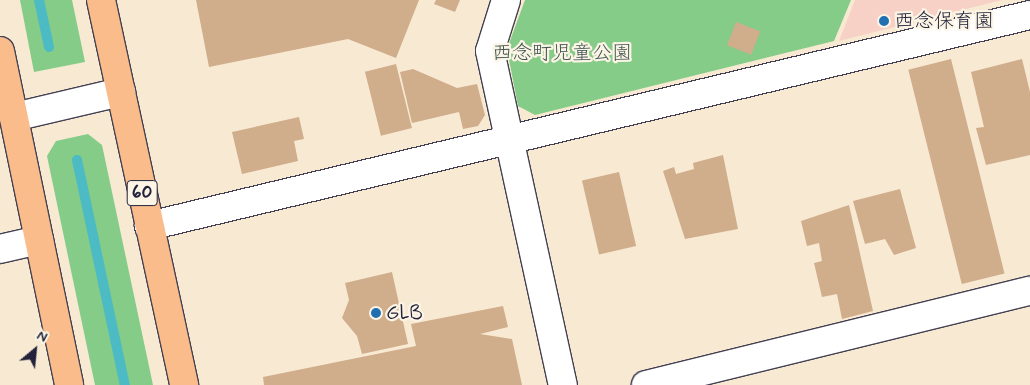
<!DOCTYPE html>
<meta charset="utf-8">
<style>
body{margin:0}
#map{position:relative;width:1030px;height:385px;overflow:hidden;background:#f8e9d2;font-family:Mynerve,"Klee One",sans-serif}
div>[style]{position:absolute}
.built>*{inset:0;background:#f7d1c6}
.green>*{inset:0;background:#84cc88}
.stream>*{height:10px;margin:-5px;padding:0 5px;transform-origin:5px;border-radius:5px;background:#4cbbc4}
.building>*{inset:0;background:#d0ad8b;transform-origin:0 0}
.roads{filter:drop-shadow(1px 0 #424052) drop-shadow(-1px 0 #424052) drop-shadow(0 1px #424052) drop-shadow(0 -1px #424052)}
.minor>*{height:28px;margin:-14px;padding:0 14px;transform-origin:14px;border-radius:14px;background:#fff}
.major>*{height:28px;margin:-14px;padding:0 14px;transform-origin:14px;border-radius:14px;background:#f9bc8a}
.dots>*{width:14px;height:14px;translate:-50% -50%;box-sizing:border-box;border:2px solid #fcf5e5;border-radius:50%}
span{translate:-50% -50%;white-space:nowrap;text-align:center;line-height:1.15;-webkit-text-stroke:4.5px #fcf5e5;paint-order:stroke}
.shield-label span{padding:1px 4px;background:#fcf5e5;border:1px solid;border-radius:4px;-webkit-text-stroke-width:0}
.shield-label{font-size:19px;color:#22223b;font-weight:700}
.poi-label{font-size:20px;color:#22223b}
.left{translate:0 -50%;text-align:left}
.park-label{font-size:20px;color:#3f5552}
.north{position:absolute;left:10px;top:325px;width:50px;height:50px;-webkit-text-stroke:4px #fcf5e5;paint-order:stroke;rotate:28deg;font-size:14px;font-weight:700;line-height:20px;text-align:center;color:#22223b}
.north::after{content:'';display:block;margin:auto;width:18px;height:22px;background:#22223b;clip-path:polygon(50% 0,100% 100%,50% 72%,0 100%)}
</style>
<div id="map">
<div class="built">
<i style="clip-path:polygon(855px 0,1002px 0,839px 41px)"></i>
</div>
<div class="green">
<i style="clip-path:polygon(20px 0,72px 0,85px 62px,34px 72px)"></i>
<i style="clip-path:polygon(525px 0,851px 0,834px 41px,535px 115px,518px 106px,507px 49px)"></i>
<i style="clip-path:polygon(88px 134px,102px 145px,153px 385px,95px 385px,47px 156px,56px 141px)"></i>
</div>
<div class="stream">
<i style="left:39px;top:0;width:48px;rotate:78deg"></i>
<i style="left:77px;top:160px;width:230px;rotate:78deg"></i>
</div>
<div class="building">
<i style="clip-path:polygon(196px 0,419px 0,396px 58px,348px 39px,209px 67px)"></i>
<i style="clip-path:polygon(436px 0,460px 0,455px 12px,434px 4px)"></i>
<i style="left:736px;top:22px;width:26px;height:25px;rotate:21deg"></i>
<i style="left:951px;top:59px;width:221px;height:44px;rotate:76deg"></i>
<i style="clip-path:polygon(1022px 59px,1030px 92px,1030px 155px,986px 165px,976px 128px,984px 127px,971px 72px)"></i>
<i style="left:396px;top:64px;width:66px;height:32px;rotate:76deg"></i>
<i style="clip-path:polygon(413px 69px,457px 88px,477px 84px,485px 115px,478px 126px,463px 129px,459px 112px,412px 123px,400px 72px)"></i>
<i style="clip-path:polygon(299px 117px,304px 139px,294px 141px,298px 161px,242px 174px,232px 132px)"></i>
<i style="clip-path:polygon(723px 155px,738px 229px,685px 239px,663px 171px,674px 167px,676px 174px,694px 169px,693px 163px)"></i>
<i style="left:619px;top:172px;width:76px;height:38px;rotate:77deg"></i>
<i style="clip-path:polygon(900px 189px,916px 248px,894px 255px,885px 239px,865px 244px,853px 201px)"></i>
<i style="clip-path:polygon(849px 205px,873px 311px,842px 319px,837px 294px,822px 297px,814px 263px,822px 261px,819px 243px,807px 246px,801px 221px)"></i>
<i style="clip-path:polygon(392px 272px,408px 344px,362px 354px,357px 336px,342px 318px,349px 300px,345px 283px)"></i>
<i style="clip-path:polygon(503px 306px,508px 327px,480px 334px,512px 339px,522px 385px,264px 385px,263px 377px,416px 346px,411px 324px)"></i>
</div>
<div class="roads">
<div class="minor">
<i style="left:506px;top:0;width:53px;rotate:107.4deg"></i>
<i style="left:490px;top:51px;width:342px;rotate:77.7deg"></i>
<i style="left:14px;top:117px;width:110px;rotate:-13.2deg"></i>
<i style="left:149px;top:226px;width:906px;rotate:-13.47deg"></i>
<i style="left:0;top:249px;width:40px;rotate:-13deg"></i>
<i style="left:646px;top:385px;width:395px;rotate:-13.8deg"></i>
</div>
<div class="major">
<i style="left:101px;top:0;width:394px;rotate:77.8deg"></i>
<i style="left:0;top:51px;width:341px;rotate:78.3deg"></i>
</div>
</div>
<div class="dots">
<i style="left:884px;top:21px;background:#1f6fb2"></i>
<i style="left:376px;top:313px;background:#1f6fb2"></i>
</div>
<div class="shield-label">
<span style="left:142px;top:193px">60</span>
</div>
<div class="poi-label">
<span class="left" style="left:894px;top:21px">西念保育園</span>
<span class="left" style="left:386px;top:313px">GLB</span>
</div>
<div class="park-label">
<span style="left:562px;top:53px">西念町児童公園</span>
</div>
<div class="north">N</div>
</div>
